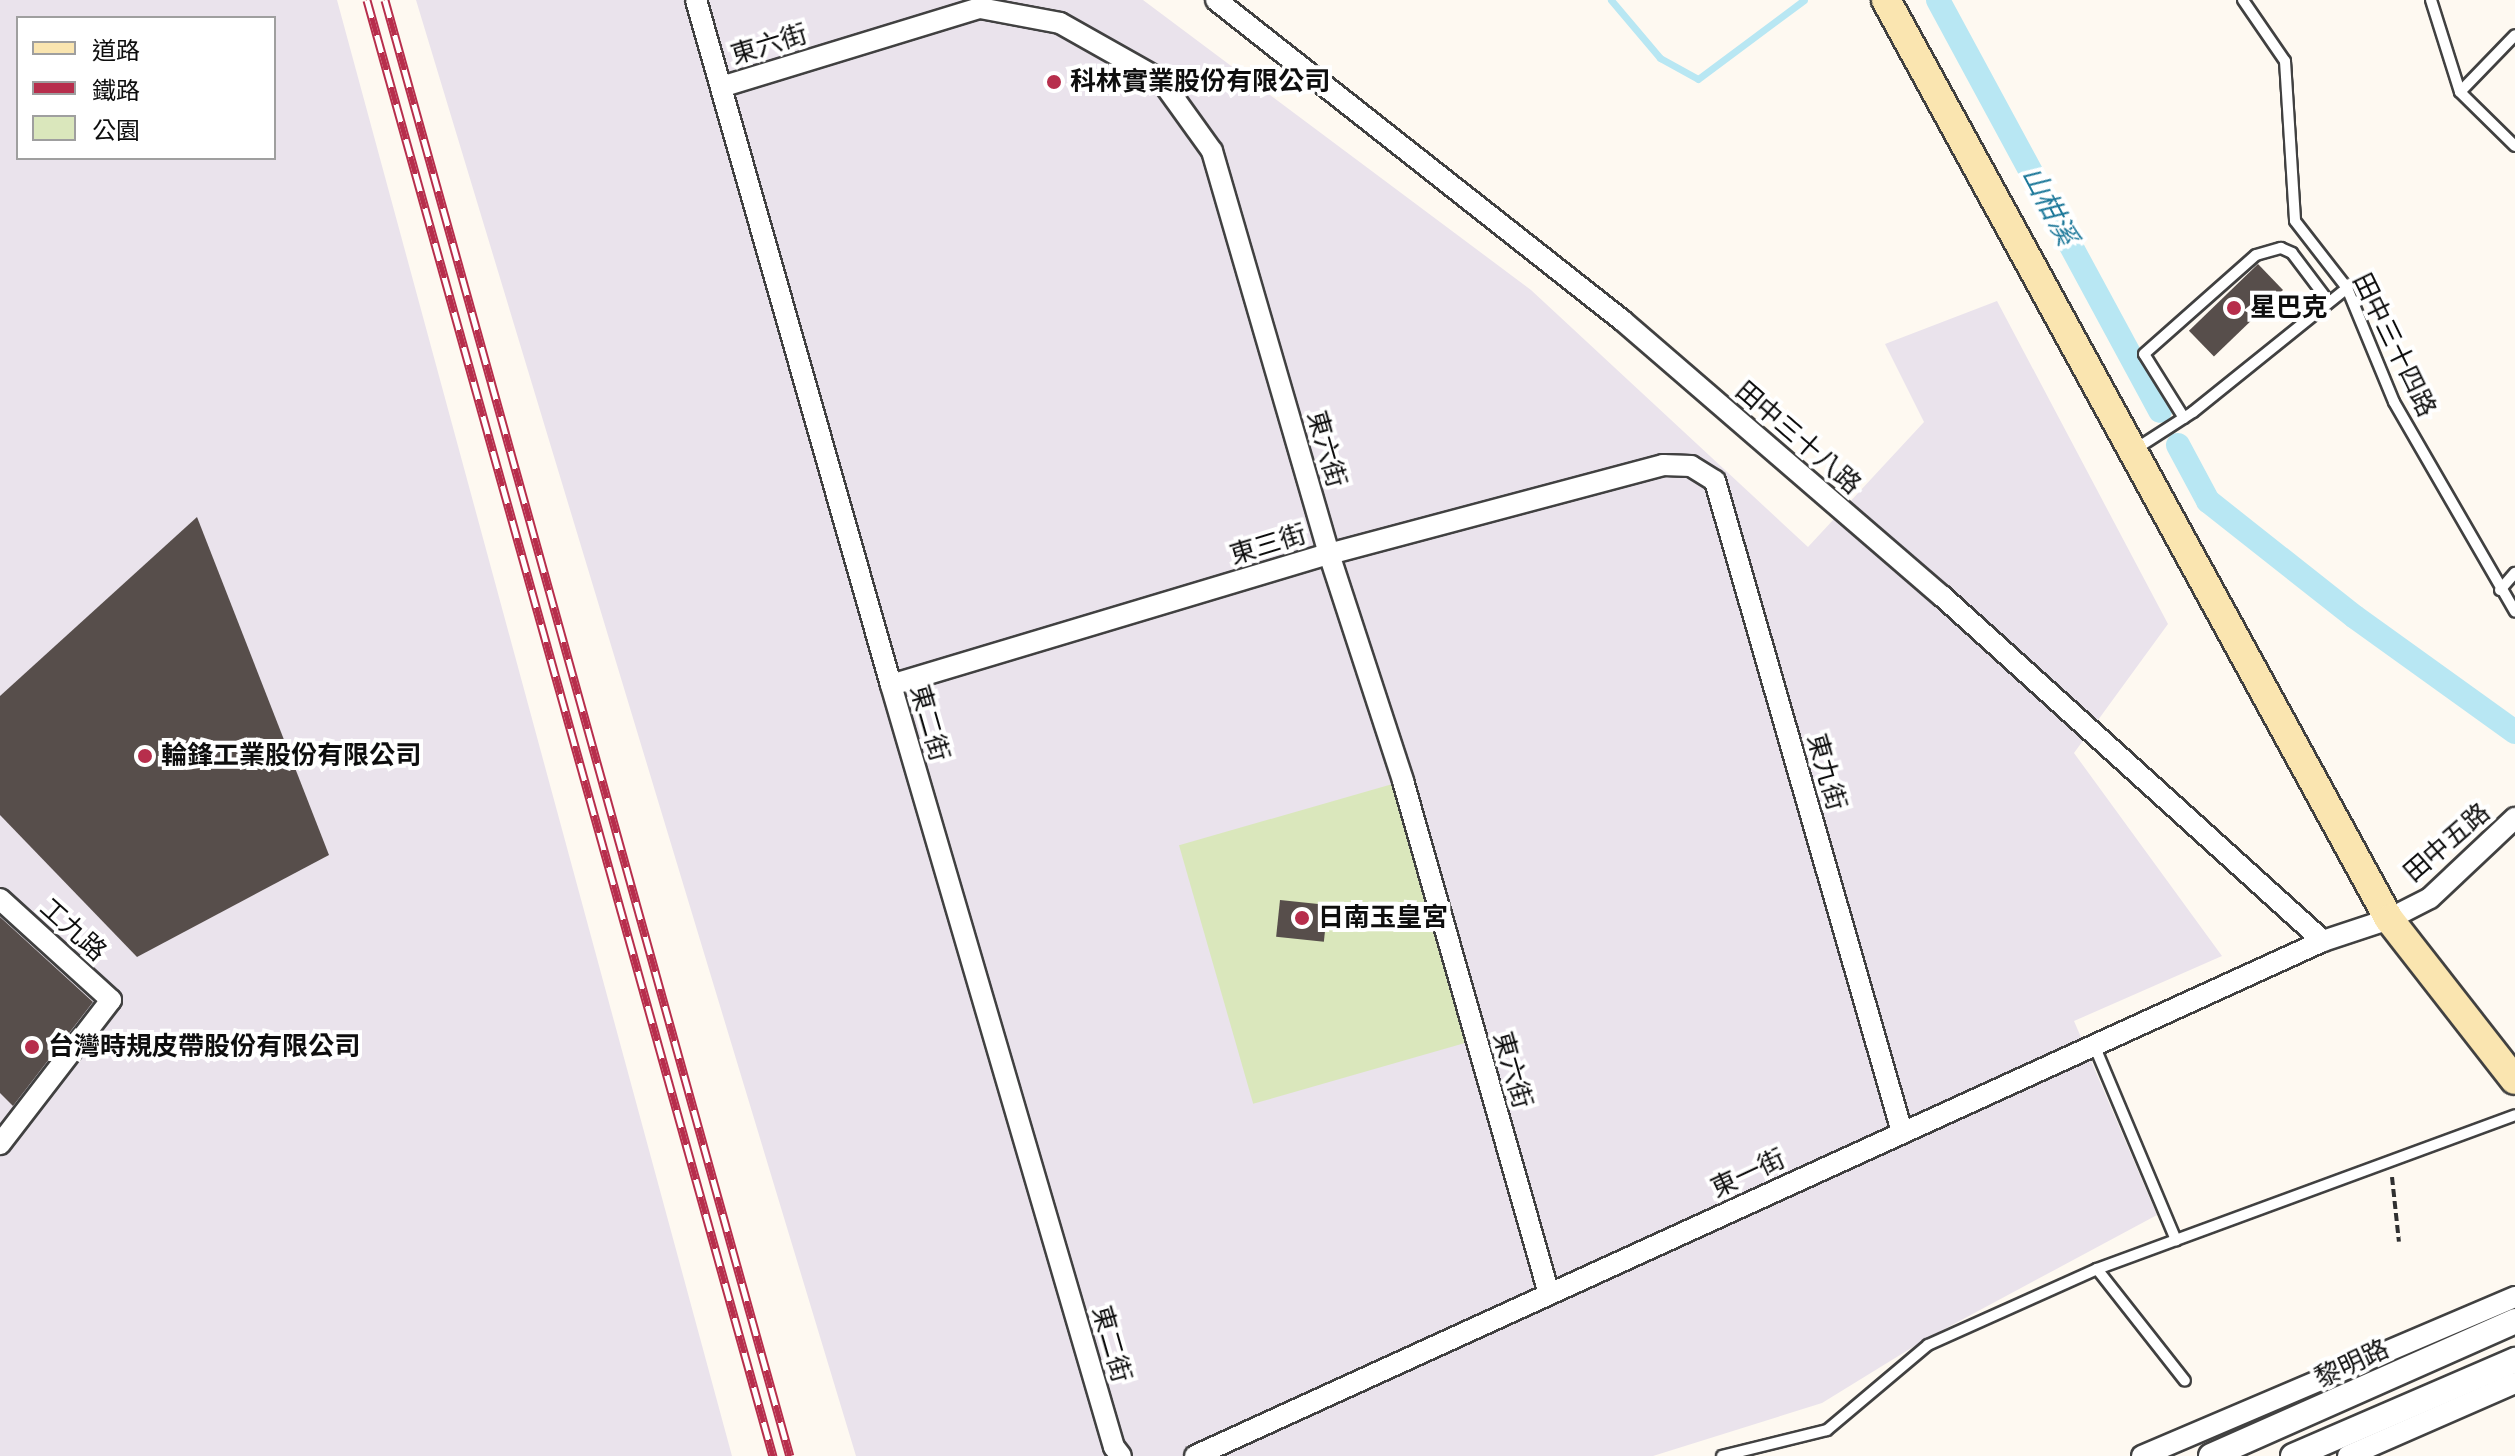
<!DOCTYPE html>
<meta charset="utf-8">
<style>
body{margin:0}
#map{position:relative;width:2515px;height:1456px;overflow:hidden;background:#fef9f1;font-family:"Roboto Serif","Noto Sans TC",serif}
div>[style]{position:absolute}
.industrial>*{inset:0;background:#eae3ec}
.green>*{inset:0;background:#dae7bc;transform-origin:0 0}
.stream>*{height:7px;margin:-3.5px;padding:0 3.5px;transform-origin:3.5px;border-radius:3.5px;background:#b8e7f3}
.canal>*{height:24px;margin:-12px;padding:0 12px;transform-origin:12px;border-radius:12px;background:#b8e7f3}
.building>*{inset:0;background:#574e4b;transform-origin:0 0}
.path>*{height:4px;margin-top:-2px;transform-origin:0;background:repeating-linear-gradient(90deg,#303030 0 8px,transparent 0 12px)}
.roads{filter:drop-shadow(2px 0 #414141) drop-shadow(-2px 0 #414141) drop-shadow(0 2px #414141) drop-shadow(0 -2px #414141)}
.service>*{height:10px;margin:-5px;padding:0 5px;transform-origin:5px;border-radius:5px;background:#fff}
.minor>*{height:20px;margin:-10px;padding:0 10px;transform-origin:10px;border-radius:10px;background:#fff}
.tertiary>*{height:24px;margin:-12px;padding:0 12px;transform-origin:12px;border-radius:12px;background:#fff}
.secondary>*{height:28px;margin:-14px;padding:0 14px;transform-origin:14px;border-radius:14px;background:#fae5b0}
.rail>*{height:9px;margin-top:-4.5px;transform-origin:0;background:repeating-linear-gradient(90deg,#fff 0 18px,#b72e4c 0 36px);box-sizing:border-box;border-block:2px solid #b72e4c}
.dots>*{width:22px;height:22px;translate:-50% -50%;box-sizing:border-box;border:4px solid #fff;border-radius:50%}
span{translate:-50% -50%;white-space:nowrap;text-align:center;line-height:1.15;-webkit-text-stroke:8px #fff;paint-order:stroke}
.street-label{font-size:26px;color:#0e0e0e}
.poi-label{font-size:26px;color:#0e0e0e;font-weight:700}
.left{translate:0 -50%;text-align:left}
.water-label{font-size:28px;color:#1e799a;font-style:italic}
.legend{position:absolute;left:16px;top:16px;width:260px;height:144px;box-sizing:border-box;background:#fff;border:2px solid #9f9f9f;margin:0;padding:10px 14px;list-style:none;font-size:24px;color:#0e0e0e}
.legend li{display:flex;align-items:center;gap:16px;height:40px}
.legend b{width:40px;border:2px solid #9f9f9f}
</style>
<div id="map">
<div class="industrial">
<i style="clip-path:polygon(evenodd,0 0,337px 0,732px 1456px,0 1456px,0 0,18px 18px,274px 18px,274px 158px,18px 158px,18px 18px)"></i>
<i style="clip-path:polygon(416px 0,1143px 0,1531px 290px,1808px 547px,1924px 422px,1885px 344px,1997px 301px,2168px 624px,2074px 753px,2222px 956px,2074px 1021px,2157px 1215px,1926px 1339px,1822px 1403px,1653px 1456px,856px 1456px)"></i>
</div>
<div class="green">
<i style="left:1403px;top:781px;width:269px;height:233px;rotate:74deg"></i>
</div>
<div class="stream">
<i style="left:1611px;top:0;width:76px;rotate:49.8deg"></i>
<i style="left:1660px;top:58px;width:43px;rotate:28.9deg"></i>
<i style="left:1698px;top:79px;width:132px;rotate:-36.7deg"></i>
</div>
<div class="canal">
<i style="left:1938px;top:0;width:467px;rotate:61.6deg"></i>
<i style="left:2178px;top:445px;width:64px;rotate:61.8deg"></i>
<i style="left:2208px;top:501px;width:187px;rotate:38.3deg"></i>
<i style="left:2355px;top:617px;width:197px;rotate:35.7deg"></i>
</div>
<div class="building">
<i style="left:2258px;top:264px;width:36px;height:96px;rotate:46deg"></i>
<i style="clip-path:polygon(197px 517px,329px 855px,137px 957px,0 815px,0 696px)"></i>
<i style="left:1280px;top:900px;width:48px;height:37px;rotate:6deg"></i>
<i style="clip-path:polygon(0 917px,93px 1002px,13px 1106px,0 1093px)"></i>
</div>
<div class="path">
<i style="left:2392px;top:1177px;width:65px;rotate:83.9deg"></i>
</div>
<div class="roads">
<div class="service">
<i style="left:2243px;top:0;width:74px;rotate:55.5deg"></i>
<i style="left:2285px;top:61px;width:160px;rotate:86.4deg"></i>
<i style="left:2295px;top:221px;width:85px;rotate:52.2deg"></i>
<i style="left:2347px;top:288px;width:123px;rotate:67.6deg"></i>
<i style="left:2394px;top:402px;width:242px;rotate:60deg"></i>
<i style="left:2431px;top:0;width:96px;rotate:72.5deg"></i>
<i style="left:2460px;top:92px;width:77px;rotate:44.5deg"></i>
<i style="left:2460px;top:92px;width:79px;rotate:-46deg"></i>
<i style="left:2184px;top:418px;width:75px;rotate:-122deg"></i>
<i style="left:2144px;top:354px;width:149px;rotate:-41.5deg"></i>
<i style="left:2256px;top:255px;width:26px;rotate:-16deg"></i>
<i style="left:2281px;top:248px;width:12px;rotate:24deg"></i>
<i style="left:2292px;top:253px;width:61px;rotate:52.9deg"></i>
<i style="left:2134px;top:450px;width:70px;rotate:-32.8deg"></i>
<i style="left:2193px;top:412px;width:198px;rotate:-38.8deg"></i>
<i style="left:2500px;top:590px;width:23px;rotate:-49deg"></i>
<i style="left:2094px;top:1045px;width:212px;rotate:67.2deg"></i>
<i style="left:2097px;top:1269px;width:142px;rotate:51.8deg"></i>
<i style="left:1722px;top:1456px;width:108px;rotate:-13.9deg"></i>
<i style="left:1827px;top:1430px;width:132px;rotate:-40.1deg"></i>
<i style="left:1928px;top:1345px;width:185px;rotate:-24.2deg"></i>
<i style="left:2097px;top:1269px;width:445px;rotate:-20.2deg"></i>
</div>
<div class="minor">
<i style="left:696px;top:0;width:712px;rotate:74.11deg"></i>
<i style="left:891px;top:685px;width:794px;rotate:73.69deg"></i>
<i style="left:1114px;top:1447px;width:11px;rotate:52deg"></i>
<i style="left:1216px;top:0;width:518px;rotate:38.26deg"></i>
<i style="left:1623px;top:321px;width:421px;rotate:40.8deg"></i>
<i style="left:1942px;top:596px;width:514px;rotate:42.16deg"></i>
<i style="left:721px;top:87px;width:271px;rotate:-17deg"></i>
<i style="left:980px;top:8px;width:81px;rotate:10.6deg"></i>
<i style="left:1060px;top:23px;width:116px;rotate:29.4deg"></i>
<i style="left:1161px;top:80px;width:87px;rotate:54.3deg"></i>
<i style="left:1212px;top:151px;width:420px;rotate:73.8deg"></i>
<i style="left:1329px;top:554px;width:239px;rotate:71.9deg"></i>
<i style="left:1403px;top:781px;width:533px;rotate:74.11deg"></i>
<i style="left:891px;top:685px;width:457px;rotate:-16.7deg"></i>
<i style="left:1329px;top:554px;width:346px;rotate:-14.9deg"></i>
<i style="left:1663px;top:465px;width:28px;rotate:2deg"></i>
<i style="left:1691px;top:466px;width:28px;rotate:32deg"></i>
<i style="left:1715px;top:481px;width:677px;rotate:73.97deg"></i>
<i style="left:0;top:899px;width:150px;rotate:42.3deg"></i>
<i style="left:111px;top:1000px;width:182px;rotate:127.6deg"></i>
<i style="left:1195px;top:1456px;width:1240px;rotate:-24.54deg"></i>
<i style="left:2323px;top:941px;width:70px;rotate:-18.4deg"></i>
<i style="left:2389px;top:919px;width:46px;rotate:-27.1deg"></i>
<i style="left:2430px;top:898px;width:117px;rotate:-43.3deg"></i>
<i style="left:2142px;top:1456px;width:405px;rotate:-23.1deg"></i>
<i style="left:2348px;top:1456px;width:182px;rotate:-23.6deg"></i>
</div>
<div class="tertiary">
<i style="left:2211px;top:1456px;width:333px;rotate:-23.9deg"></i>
<i style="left:2293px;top:1456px;width:242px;rotate:-23.4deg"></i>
</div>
<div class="secondary">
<i style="left:1886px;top:0;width:1048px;rotate:61.31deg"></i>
<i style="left:2389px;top:919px;width:204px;rotate:52deg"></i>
</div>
</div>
<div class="rail">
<i style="left:367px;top:0;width:1512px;rotate:74.42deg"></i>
<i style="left:385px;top:0;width:1511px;rotate:74.46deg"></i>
</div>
<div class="dots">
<i style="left:1054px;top:82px;background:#b72e4c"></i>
<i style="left:2234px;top:308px;background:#b72e4c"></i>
<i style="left:145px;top:756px;background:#b72e4c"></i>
<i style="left:1302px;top:918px;background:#b72e4c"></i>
<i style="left:32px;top:1047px;background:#b72e4c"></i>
</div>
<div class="street-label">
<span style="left:769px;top:45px;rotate:-17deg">東六街</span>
<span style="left:2394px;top:345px;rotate:64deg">田中三十四路</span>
<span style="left:1798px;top:438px;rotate:41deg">田中三十八路</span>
<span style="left:1326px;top:449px;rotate:74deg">東六街</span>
<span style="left:1268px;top:545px;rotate:-17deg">東三街</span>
<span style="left:929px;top:723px;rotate:74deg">東二街</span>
<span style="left:1826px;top:772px;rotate:74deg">東九街</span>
<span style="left:2447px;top:843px;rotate:-41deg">田中五路</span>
<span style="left:73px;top:930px;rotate:42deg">工九路</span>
<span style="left:1512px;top:1070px;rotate:74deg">東六街</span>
<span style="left:1748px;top:1174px;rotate:-25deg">東一街</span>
<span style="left:1111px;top:1344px;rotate:74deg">東二街</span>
<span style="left:2352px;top:1364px;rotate:-25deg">黎明路</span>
</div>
<div class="poi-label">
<span class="left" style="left:1070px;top:82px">科林實業股份有限公司</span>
<span class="left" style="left:2250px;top:308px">星巴克</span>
<span class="left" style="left:161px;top:756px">輪鋒工業股份有限公司</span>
<span class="left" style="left:1318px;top:918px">日南玉皇宮</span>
<span class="left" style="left:48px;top:1047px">台灣時規皮帶股份有限公司</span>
</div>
<div class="water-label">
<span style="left:2049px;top:206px;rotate:62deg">山柑溪</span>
</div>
<ul class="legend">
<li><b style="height:10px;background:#fae5b0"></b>道路</li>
<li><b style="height:10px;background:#b72e4c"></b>鐵路</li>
<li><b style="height:22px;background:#dae7bc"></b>公園</li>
</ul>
</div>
